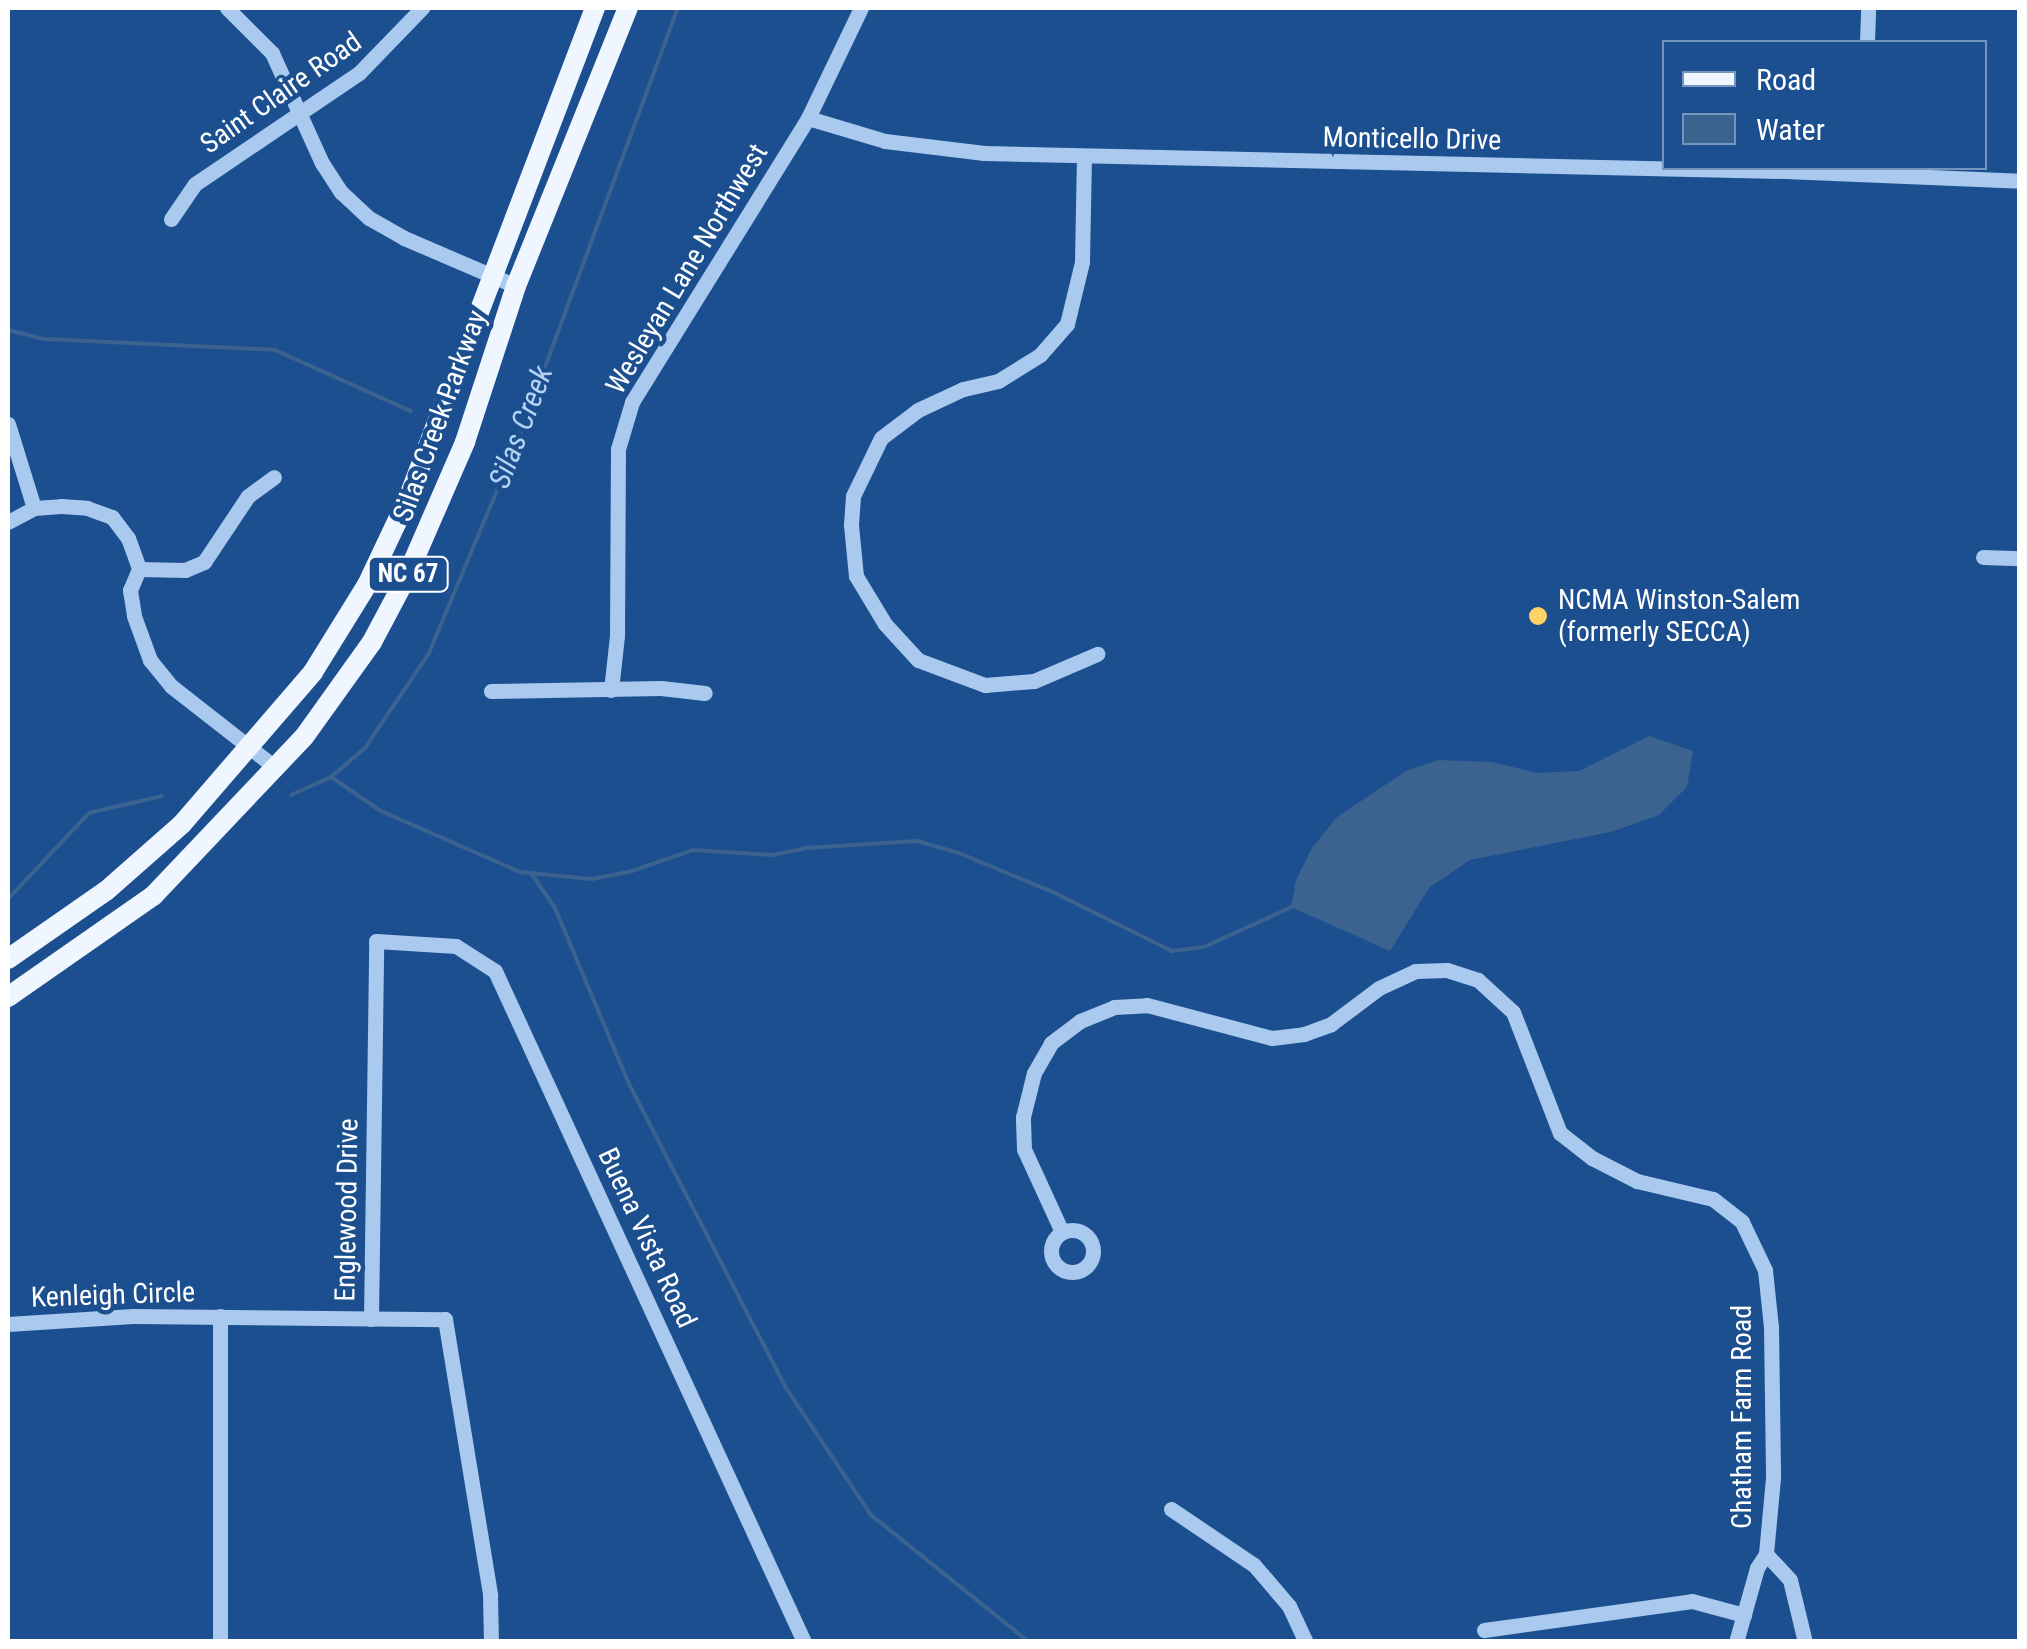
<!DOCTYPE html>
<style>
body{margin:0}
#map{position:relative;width:2027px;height:1649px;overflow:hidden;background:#1b4f8f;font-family:"Roboto Condensed",sans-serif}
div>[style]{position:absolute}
.water>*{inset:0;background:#3c6290}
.stream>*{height:4px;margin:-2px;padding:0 2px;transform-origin:2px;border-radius:2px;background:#3c6290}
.minor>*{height:15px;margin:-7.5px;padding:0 7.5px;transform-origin:7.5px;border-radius:7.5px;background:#a9c9ee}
.minor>.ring{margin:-7.5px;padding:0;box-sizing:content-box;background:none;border:15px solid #a9c9ee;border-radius:50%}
.major>*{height:20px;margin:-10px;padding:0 10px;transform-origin:10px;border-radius:10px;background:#f0f6ff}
.dots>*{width:28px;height:28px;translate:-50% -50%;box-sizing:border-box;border:5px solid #1b4f8f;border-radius:50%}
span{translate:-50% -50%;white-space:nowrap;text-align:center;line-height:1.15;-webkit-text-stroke:9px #1b4f8f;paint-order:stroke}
.shield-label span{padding:2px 8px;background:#1b4f8f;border:2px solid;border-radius:8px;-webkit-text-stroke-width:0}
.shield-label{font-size:25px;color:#fff;font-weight:700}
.street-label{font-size:28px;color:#fff}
.poi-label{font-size:28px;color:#fff}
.left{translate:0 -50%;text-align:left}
.water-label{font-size:30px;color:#b5d3f5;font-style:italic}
.frame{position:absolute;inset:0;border:10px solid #fff;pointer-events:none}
.legend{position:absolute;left:1662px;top:40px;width:325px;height:130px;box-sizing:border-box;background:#1b4f8f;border:2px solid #7695bc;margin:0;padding:12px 18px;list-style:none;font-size:30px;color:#fff}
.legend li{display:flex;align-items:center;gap:20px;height:50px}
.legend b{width:50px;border:2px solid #7695bc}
</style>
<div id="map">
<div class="water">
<i style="clip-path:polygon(1649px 736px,1693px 751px,1687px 787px,1659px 815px,1611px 832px,1470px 860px,1429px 888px,1390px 951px,1291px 907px,1296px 880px,1312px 848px,1337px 817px,1406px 771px,1438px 760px,1492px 762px,1537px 773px,1579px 771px)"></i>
</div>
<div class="stream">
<i style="left:8px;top:330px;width:38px;rotate:14deg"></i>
<i style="left:45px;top:339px;width:230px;rotate:2.7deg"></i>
<i style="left:275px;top:350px;width:149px;rotate:24.2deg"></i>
<i style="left:331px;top:777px;width:60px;rotate:34.2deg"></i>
<i style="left:381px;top:811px;width:152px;rotate:23.7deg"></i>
<i style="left:520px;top:872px;width:72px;rotate:5.6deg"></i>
<i style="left:592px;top:879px;width:38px;rotate:-11deg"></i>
<i style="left:629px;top:872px;width:68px;rotate:-19deg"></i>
<i style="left:693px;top:850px;width:80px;rotate:3.6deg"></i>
<i style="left:773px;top:855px;width:33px;rotate:-12deg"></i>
<i style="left:805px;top:848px;width:112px;rotate:-3.6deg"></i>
<i style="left:917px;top:841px;width:44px;rotate:15.9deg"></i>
<i style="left:959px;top:853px;width:104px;rotate:22.6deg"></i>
<i style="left:1055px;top:893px;width:131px;rotate:26.4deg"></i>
<i style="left:1172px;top:951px;width:32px;rotate:-7deg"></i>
<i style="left:1204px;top:947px;width:99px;rotate:-24.5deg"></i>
<i style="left:291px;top:795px;width:44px;rotate:-24.2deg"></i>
<i style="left:331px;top:777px;width:45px;rotate:-40.5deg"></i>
<i style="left:365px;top:748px;width:115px;rotate:-56deg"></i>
<i style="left:429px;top:653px;width:231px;rotate:-67.3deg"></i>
<i style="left:518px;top:440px;width:461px;rotate:-69.7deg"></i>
<i style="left:531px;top:873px;width:42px;rotate:55.6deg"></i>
<i style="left:555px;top:908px;width:191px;rotate:67.2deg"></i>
<i style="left:629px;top:1084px;width:342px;rotate:62.7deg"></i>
<i style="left:786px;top:1388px;width:153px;rotate:56.2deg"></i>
<i style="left:871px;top:1515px;width:203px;rotate:38.8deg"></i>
<i style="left:8px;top:899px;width:118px;rotate:-46.7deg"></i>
<i style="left:89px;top:813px;width:75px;rotate:-13.1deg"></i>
</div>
<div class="minor">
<i style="left:227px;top:8px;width:64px;rotate:45deg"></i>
<i style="left:272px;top:53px;width:121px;rotate:65.6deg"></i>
<i style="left:322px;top:163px;width:35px;rotate:57deg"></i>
<i style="left:341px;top:192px;width:38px;rotate:43deg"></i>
<i style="left:369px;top:218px;width:40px;rotate:29.7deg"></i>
<i style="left:404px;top:238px;width:122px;rotate:23.2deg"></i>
<i style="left:1867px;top:42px;width:34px;rotate:-88deg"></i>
<i style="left:808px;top:118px;width:80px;rotate:16.6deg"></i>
<i style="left:885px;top:141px;width:100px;rotate:6.9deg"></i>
<i style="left:984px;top:153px;width:801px;rotate:1.29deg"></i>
<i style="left:1785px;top:171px;width:235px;rotate:2.4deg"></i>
<i style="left:1084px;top:156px;width:106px;rotate:91.1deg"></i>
<i style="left:1082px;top:262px;width:64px;rotate:103.6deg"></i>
<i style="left:1067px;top:324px;width:41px;rotate:131.1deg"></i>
<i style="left:1040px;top:355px;width:49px;rotate:148.2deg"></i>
<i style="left:998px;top:381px;width:36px;rotate:167deg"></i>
<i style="left:963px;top:389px;width:50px;rotate:155deg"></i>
<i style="left:918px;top:410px;width:46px;rotate:142.9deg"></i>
<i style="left:881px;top:438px;width:64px;rotate:115.8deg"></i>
<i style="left:853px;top:496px;width:29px;rotate:94deg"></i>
<i style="left:851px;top:525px;width:51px;rotate:84.4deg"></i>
<i style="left:856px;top:576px;width:56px;rotate:58.9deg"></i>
<i style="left:885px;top:624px;width:49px;rotate:47.5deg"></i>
<i style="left:918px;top:660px;width:72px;rotate:20.5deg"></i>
<i style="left:985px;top:685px;width:49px;rotate:-4.7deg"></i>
<i style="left:1034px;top:681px;width:69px;rotate:-23.2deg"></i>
<i style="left:171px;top:219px;width:42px;rotate:-55.6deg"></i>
<i style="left:195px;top:184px;width:198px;rotate:-34.1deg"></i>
<i style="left:359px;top:73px;width:91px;rotate:-45.9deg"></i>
<i style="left:8px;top:424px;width:88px;rotate:72.8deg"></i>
<i style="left:8px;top:522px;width:30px;rotate:-28deg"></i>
<i style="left:34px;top:508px;width:27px;rotate:-4deg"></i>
<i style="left:61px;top:506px;width:26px;rotate:4deg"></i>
<i style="left:87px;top:508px;width:27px;rotate:20deg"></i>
<i style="left:112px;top:517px;width:26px;rotate:53deg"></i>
<i style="left:128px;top:538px;width:33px;rotate:70deg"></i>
<i style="left:139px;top:569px;width:23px;rotate:113deg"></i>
<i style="left:130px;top:590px;width:26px;rotate:81deg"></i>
<i style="left:134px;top:616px;width:47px;rotate:70deg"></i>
<i style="left:150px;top:660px;width:33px;rotate:51deg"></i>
<i style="left:171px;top:686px;width:133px;rotate:38deg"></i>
<i style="left:1983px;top:557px;width:37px;rotate:2deg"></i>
<i style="left:139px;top:569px;width:46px;rotate:1.2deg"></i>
<i style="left:185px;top:570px;width:21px;rotate:-23deg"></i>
<i style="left:204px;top:562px;width:79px;rotate:-56.3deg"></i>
<i style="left:248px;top:496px;width:32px;rotate:-36deg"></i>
<i style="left:611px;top:690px;width:54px;rotate:-83.7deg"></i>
<i style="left:617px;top:636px;width:187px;rotate:-89.7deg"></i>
<i style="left:618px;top:449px;width:49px;rotate:-73.4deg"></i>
<i style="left:632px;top:402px;width:334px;rotate:-58.2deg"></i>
<i style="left:808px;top:118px;width:122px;rotate:-64.3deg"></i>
<i style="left:491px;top:691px;width:170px;rotate:-1deg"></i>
<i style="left:661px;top:688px;width:44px;rotate:6.5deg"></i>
<i class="ring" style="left:1051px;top:1230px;width:27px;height:27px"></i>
<i style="left:1062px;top:1232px;width:91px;rotate:-114.6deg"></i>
<i style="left:1024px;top:1149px;width:32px;rotate:-92deg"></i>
<i style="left:1023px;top:1117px;width:45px;rotate:-76deg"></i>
<i style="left:1034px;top:1073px;width:34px;rotate:-60deg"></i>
<i style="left:1051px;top:1043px;width:36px;rotate:-37deg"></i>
<i style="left:1080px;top:1021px;width:37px;rotate:-22deg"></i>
<i style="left:1114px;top:1007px;width:33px;rotate:-3deg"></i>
<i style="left:1147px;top:1005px;width:129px;rotate:14.8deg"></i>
<i style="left:1272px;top:1038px;width:32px;rotate:-7deg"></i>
<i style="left:1304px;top:1034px;width:29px;rotate:-20deg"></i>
<i style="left:1331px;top:1024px;width:60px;rotate:-36.9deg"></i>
<i style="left:1379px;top:988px;width:40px;rotate:-25deg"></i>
<i style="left:1415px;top:971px;width:32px;rotate:-2deg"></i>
<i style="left:1447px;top:970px;width:33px;rotate:18deg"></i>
<i style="left:1478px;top:980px;width:47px;rotate:42.4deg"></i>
<i style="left:1513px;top:1012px;width:130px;rotate:68.8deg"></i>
<i style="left:1560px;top:1133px;width:41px;rotate:38deg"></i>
<i style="left:1592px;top:1158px;width:51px;rotate:27.1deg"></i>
<i style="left:1637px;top:1181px;width:78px;rotate:13.3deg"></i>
<i style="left:1713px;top:1199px;width:37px;rotate:38deg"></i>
<i style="left:1742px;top:1222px;width:53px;rotate:64.4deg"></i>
<i style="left:1765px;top:1270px;width:57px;rotate:84deg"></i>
<i style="left:1771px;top:1327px;width:151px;rotate:89.2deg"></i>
<i style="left:1773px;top:1478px;width:76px;rotate:95.3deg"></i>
<i style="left:1766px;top:1554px;width:17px;rotate:123deg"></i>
<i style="left:1757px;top:1568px;width:77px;rotate:105.8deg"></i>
<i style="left:220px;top:1316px;width:326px;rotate:90deg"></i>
<i style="left:371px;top:1319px;width:378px;rotate:-89.2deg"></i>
<i style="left:376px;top:941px;width:80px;rotate:3.6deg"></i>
<i style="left:456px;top:946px;width:46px;rotate:32.7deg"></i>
<i style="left:495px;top:971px;width:739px;rotate:65.27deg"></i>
<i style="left:8px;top:1324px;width:125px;rotate:-3.7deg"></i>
<i style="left:133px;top:1316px;width:312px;rotate:0.6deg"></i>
<i style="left:445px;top:1319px;width:280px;rotate:80.7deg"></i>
<i style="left:490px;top:1595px;width:47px;rotate:88.8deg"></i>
<i style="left:1171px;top:1509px;width:100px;rotate:34deg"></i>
<i style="left:1254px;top:1565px;width:54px;rotate:49.5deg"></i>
<i style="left:1289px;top:1606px;width:40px;rotate:65deg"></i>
<i style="left:1766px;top:1554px;width:35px;rotate:47deg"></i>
<i style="left:1790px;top:1580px;width:64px;rotate:76.4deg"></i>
<i style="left:1484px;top:1630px;width:210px;rotate:-7.9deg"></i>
<i style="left:1692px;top:1601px;width:54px;rotate:15.1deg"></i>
</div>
<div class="major">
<i style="left:8px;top:959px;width:119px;rotate:-34.8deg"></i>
<i style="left:106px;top:891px;width:101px;rotate:-41.4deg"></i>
<i style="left:182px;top:824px;width:201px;rotate:-49.2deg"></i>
<i style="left:313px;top:672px;width:102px;rotate:-58.2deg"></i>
<i style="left:367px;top:585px;width:98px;rotate:-64.7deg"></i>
<i style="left:409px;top:496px;width:522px;rotate:-69.14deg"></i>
<i style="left:8px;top:997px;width:177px;rotate:-34.9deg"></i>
<i style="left:153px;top:896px;width:219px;rotate:-46.5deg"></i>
<i style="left:304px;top:737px;width:117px;rotate:-54.4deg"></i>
<i style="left:372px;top:642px;width:72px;rotate:-62deg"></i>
<i style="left:406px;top:578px;width:148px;rotate:-66.5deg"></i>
<i style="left:465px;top:442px;width:164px;rotate:-71.9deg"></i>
<i style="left:516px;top:286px;width:300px;rotate:-68.1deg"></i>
</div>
<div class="dots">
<i style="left:1538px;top:616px;background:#ffd166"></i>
</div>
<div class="shield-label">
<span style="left:408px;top:574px">NC 67</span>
</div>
<div class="street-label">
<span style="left:281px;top:93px;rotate:-35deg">Saint Claire Road</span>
<span style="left:1412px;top:139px;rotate:1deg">Monticello Drive</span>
<span style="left:687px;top:269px;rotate:-59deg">Wesleyan Lane Northwest</span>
<span style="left:440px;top:416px;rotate:-70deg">Silas Creek Parkway</span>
<span style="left:347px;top:1210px;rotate:-89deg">Englewood Drive</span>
<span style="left:647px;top:1238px;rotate:65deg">Buena Vista Road</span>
<span style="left:113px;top:1295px;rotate:-2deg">Kenleigh Circle</span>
<span style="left:1742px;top:1417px;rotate:-90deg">Chatham Farm Road</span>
</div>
<div class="poi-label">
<span class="left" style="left:1558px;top:616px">NCMA Winston-Salem<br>(formerly SECCA)</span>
</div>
<div class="water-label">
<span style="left:521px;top:427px;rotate:-69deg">Silas Creek</span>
</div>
<div class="frame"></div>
<ul class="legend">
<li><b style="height:12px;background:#f0f6ff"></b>Road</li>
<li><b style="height:28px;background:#3c6290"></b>Water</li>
</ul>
</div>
